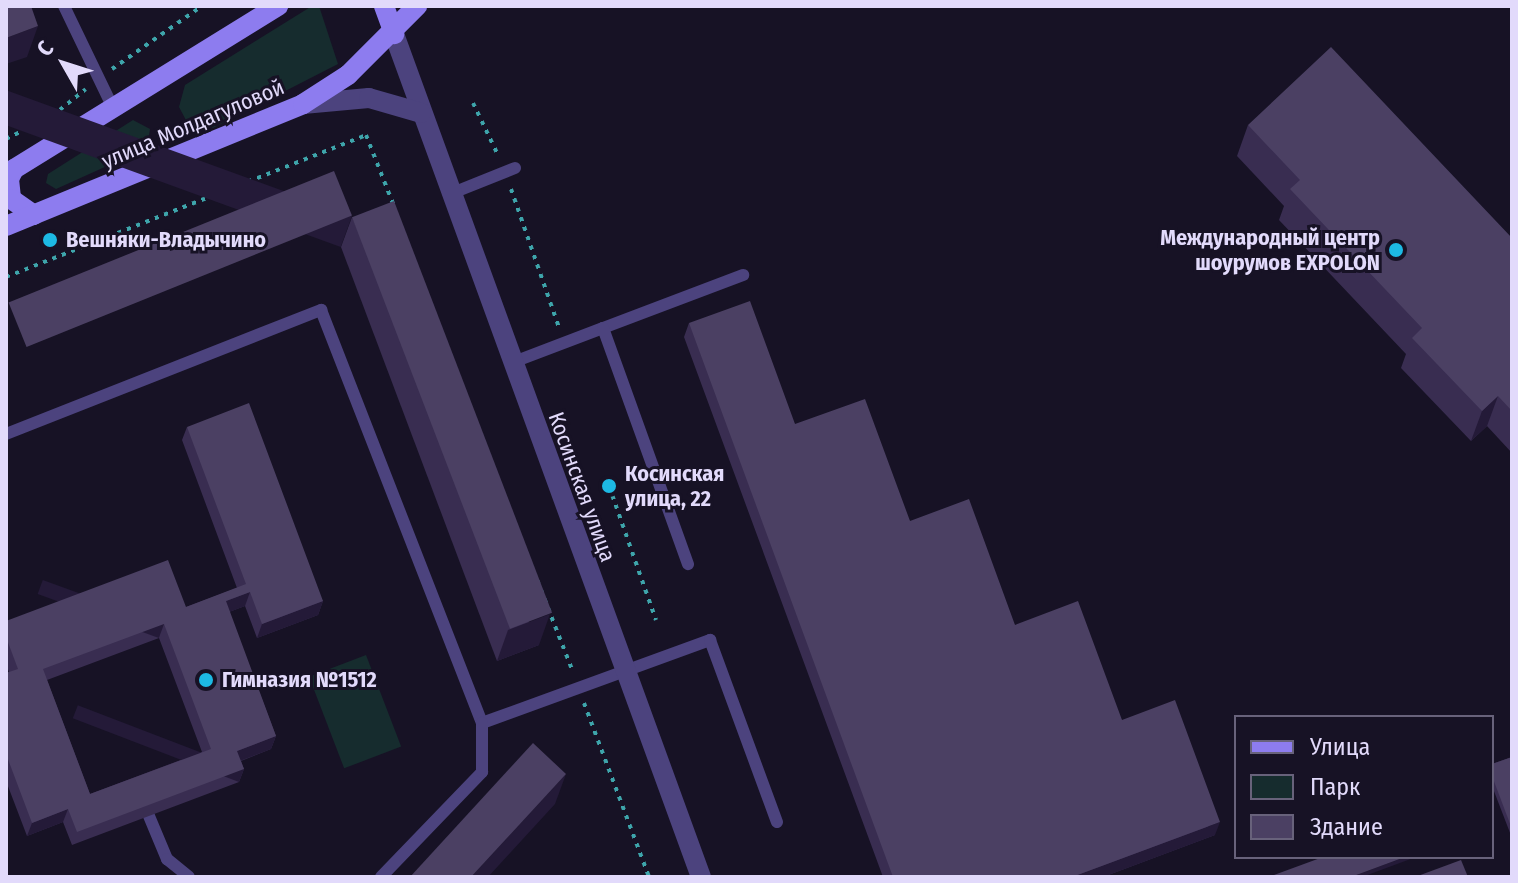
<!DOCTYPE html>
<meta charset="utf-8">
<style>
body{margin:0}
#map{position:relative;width:1518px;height:883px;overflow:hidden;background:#171225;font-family:"Fira Sans Condensed",sans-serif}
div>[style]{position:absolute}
.green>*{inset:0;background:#162c2e;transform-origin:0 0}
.path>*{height:4px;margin-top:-2px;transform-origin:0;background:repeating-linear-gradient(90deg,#3ea5ab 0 4px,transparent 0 10px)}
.lane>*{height:12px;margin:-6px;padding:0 6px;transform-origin:6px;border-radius:6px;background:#4c437e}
.street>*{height:20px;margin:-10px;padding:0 10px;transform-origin:10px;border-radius:10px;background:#4c437e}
.secondary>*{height:20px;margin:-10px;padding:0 10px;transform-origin:10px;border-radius:10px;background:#8d7cef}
.wall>*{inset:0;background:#392d51}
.shaded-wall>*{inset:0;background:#241a38;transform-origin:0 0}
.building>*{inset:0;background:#4b4063;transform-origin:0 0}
.dots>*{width:22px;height:22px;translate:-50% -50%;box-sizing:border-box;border:4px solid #171225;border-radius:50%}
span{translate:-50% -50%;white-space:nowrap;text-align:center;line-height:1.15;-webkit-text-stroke:6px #171225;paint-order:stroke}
.street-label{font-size:22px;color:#e2dafb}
.poi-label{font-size:22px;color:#e2dafb;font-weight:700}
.right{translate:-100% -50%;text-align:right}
.left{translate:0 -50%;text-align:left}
.frame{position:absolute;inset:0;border:8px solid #e2dafb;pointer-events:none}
.legend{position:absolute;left:1234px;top:715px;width:260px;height:144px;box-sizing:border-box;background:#171225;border:2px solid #68627b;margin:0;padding:10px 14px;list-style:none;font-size:24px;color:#e2dafb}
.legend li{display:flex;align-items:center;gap:16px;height:40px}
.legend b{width:40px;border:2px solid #68627b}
.north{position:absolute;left:24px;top:24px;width:80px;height:80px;-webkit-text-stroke:6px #171225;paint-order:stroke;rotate:309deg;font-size:22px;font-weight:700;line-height:32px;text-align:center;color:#e2dafb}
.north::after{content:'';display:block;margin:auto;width:28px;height:36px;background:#e2dafb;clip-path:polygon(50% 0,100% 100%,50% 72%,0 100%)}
</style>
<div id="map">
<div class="green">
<i style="clip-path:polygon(312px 6px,319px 6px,338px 64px,213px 128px,187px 122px,179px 107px,185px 85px)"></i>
<i style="clip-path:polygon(133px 120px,150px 129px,147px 148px,56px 189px,46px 183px,48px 174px)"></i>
<i style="left:366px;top:655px;width:98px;height:61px;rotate:69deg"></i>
</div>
<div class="path">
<i style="left:112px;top:69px;width:110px;rotate:-35deg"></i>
<i style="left:473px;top:103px;width:58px;rotate:64.3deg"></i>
<i style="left:6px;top:139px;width:51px;rotate:-26.6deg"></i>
<i style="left:52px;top:116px;width:43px;rotate:-38.5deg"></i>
<i style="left:511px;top:189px;width:147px;rotate:70.9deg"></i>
<i style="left:6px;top:277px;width:387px;rotate:-21.5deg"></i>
<i style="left:366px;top:135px;width:76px;rotate:68.5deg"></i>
<i style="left:609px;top:486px;width:142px;rotate:70.7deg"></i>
<i style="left:537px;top:580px;width:99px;rotate:68.6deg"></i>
<i style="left:584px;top:703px;width:186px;rotate:69.5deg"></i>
</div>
<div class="lane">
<i style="left:64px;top:6px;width:113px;rotate:64.3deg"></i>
<i style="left:450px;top:194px;width:70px;rotate:-21.8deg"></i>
<i style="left:603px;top:328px;width:150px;rotate:-20.7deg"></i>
<i style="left:511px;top:363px;width:98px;rotate:-20.8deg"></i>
<i style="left:603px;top:328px;width:251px;rotate:70.2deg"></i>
<i style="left:6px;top:434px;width:339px;rotate:-21.5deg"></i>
<i style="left:321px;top:310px;width:443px;rotate:68.7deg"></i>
<i style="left:482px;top:723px;width:243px;rotate:-20deg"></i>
<i style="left:710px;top:640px;width:194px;rotate:69.8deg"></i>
<i style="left:149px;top:816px;width:47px;rotate:67.3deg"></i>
<i style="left:167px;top:859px;width:28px;rotate:39deg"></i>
<i style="left:381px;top:877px;width:146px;rotate:-46.1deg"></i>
<i style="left:482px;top:772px;width:49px;rotate:-90deg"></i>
</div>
<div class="street">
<i style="left:394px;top:34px;width:897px;rotate:69.99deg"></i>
<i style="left:303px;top:104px;width:66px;rotate:-5.2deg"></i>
<i style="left:369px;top:98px;width:54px;rotate:16.1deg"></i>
</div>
<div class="secondary">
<i style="left:384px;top:6px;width:30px;rotate:70deg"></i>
<i style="left:14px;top:169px;width:11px;rotate:117deg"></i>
<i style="left:9px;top:179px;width:20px;rotate:84deg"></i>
<i style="left:11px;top:199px;width:28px;rotate:35deg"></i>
<i style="left:6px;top:174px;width:320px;rotate:-31.7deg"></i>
<i style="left:6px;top:226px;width:321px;rotate:-22.3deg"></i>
<i style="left:303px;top:104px;width:54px;rotate:-32.8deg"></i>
<i style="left:348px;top:75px;width:98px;rotate:-45deg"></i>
</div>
<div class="wall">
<i style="clip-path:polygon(1248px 125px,1512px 238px,1512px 453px,1487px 426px,1471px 441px,1401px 368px,1406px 354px,1279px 220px,1284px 206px,1237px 156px)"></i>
<i style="clip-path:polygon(352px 217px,539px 645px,497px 661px,341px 247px)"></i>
<i style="clip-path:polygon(689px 323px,795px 424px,910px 521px,1015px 625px,1122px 720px,1215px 835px,1103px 877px,883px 877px,684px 337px)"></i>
<i style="clip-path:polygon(evenodd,187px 427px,323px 601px,318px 615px,257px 638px,245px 606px,229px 612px,276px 736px,271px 749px,241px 761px,244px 769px,239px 782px,72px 845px,63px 822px,27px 836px,6px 781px,6px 673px,9px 672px,6px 664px,6px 621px,186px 607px,237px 588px,182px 440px,187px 427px,159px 638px,202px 752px,90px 794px,47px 680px,159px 638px)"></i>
<i style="clip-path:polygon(1512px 757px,1512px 838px,1492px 786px,1492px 764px)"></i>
</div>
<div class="shaded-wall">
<i style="clip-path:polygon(38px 26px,27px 57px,6px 64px,6px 38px)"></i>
<i style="left:352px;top:216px;width:33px;height:370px;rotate:110deg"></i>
<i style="clip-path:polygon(1498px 396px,1487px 426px,1471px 441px,1482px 411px)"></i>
<i style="clip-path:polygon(250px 592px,245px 606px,221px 615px,226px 601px)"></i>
<i style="clip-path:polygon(323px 601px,318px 615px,257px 638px,262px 624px)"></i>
<i style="clip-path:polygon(550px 614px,539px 645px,497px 661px,508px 630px)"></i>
<i style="left:164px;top:624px;width:15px;height:129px;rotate:110deg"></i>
<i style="clip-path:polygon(276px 736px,271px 749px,232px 764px,237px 751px)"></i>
<i style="left:244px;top:769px;width:14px;height:178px;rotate:111deg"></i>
<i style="clip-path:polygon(566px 774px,555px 804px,488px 877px,471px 877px)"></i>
<i style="clip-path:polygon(68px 809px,63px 822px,27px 836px,32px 823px)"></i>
<i style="clip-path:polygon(1220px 822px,1215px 835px,1103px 877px,1072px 877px)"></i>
<i style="clip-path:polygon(1405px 857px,1416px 857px,1362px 877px,1351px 877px)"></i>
</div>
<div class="building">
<i style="clip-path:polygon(6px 6px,31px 6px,38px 26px,6px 38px)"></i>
<i style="clip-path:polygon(1331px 47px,1512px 238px,1512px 411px,1498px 396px,1482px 411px,1412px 338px,1422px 328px,1290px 189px,1300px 180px,1248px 125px)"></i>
<i style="left:334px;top:171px;width:48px;height:351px;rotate:68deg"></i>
<i style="left:394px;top:201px;width:441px;height:45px;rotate:69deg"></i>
<i style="clip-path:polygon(750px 301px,795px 424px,865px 399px,910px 521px,969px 499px,1015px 625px,1078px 601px,1122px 720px,1175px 700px,1220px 822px,1072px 877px,893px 877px,689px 323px)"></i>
<i style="clip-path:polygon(evenodd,249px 403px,323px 601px,262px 624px,250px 592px,226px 601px,276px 736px,237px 751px,244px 769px,77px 832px,68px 809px,32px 823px,6px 754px,6px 673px,18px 669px,6px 637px,6px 621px,168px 560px,186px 607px,246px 584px,187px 427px,249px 403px,164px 624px,211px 749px,90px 794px,43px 669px,164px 624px)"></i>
<i style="clip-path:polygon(533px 743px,566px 774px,471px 877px,410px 877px)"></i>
<i style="clip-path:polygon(1512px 757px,1512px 829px,1492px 776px,1492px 764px)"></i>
<i style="clip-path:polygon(1323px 857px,1405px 857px,1351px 877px,1275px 877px,1274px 875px)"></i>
<i style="clip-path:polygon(1461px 860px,1468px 877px,1415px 877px)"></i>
</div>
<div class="dots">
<i style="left:50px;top:240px;background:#1db9e4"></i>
<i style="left:1396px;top:250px;background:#1db9e4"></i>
<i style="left:609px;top:486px;background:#1db9e4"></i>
<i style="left:206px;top:680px;background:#1db9e4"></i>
</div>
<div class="street-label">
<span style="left:193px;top:124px;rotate:-23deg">улица Молдагуловой</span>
<span style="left:582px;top:487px;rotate:70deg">Косинская улица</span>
</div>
<div class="poi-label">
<span class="right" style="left:1380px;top:250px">Международный центр<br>шоурумов EXPOLON</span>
<span class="left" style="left:66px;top:240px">Вешняки-Владычино</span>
<span class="left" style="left:625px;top:486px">Косинская<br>улица, 22</span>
<span class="left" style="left:222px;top:680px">Гимназия №1512</span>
</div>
<div class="frame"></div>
<ul class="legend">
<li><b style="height:10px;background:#8d7cef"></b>Улица</li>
<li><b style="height:22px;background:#162c2e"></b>Парк</li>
<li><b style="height:22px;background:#4b4063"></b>Здание</li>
</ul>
<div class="north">С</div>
</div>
